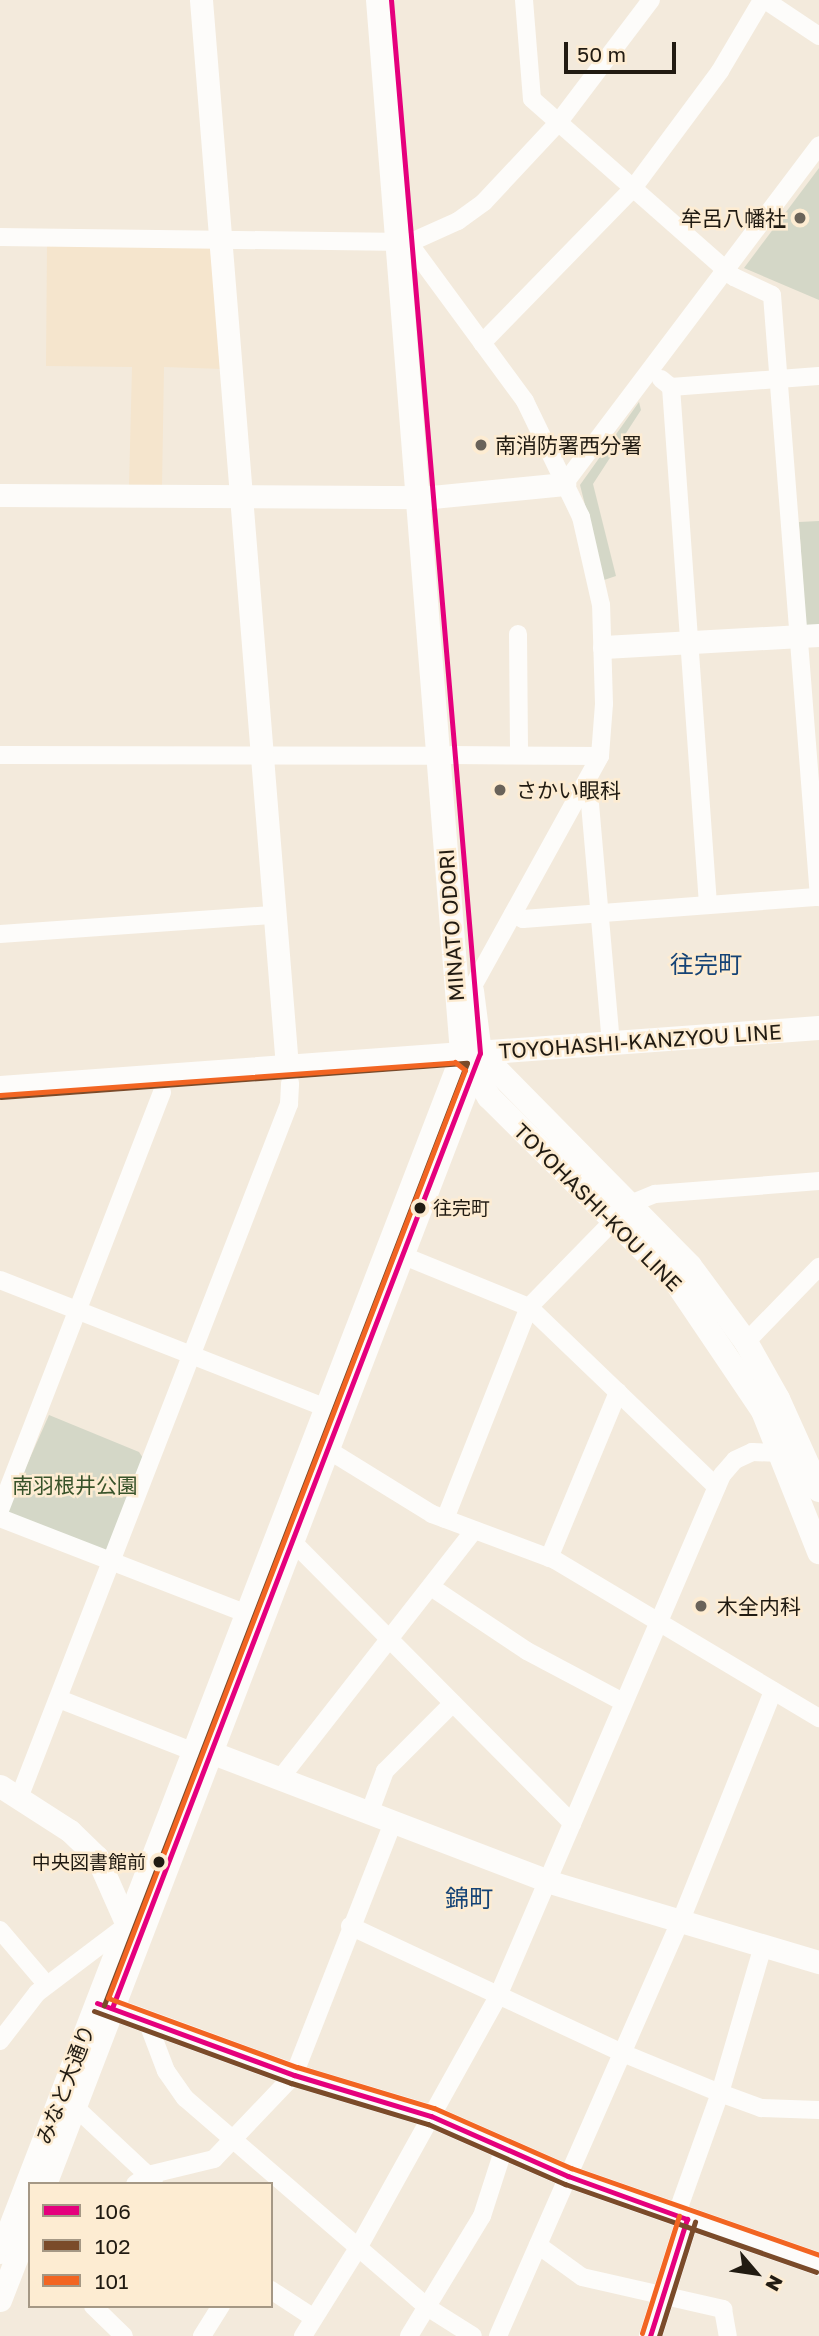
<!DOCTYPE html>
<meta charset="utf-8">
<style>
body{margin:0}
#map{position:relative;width:819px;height:2336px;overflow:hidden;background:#f3eadc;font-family:"Golos Text","Noto Sans JP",sans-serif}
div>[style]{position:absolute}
.built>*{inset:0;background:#f5e5cd}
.green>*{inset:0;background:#d4d7c7}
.minor>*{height:18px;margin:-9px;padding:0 9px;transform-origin:9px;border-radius:9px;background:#fdfcfa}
.tertiary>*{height:23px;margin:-11.5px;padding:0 11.5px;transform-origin:11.5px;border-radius:11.5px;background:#fdfcfa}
.secondary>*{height:24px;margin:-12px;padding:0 12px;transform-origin:12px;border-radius:12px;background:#fdfcfa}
.bus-1>*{height:5px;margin:-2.5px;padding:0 2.5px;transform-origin:2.5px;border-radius:2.5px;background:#e5007d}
.bus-2>*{height:5px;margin:-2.5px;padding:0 2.5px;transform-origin:2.5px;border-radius:2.5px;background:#7a4b2a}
.bus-3>*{height:5px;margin:-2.5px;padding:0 2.5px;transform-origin:2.5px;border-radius:2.5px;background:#f26522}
.dots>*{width:19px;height:19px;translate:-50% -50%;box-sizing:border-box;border:4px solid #fdecd2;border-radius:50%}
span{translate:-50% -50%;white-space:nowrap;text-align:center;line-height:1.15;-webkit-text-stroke:5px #fdecd2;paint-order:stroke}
.bus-label{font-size:19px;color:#211b12}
.left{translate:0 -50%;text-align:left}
.right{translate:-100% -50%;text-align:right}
.poi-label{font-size:21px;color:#211b12}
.street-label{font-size:21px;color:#211b12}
.park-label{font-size:21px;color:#38532a}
.quarter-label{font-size:24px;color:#154376}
.legend{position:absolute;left:28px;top:2182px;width:245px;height:126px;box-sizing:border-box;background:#fdecd2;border:2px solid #a59885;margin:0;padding:9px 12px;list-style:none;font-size:21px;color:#211b12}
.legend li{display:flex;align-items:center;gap:14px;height:35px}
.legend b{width:35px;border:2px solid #a59885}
.north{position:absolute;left:721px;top:2238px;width:70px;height:70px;-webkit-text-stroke:5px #fdecd2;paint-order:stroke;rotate:119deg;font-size:19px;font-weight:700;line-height:28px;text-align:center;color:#211b12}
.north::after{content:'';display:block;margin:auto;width:24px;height:32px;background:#211b12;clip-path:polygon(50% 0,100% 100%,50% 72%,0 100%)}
.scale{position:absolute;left:564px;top:42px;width:112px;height:32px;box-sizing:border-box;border:4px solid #211b12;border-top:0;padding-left:9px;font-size:21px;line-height:24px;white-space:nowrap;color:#211b12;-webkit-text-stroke:5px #fdecd2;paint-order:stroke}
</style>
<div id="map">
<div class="built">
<i style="clip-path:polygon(47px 244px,209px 247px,214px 253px,223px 369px,164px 367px,162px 487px,129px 486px,132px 367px,46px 366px)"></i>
</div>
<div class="green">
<i style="clip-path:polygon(819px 168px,819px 300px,744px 268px)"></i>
<i style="clip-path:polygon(639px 402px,641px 410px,593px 484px,616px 576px,604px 580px,580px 485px)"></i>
<i style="clip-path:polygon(819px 521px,819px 628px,806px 627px,799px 522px)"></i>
<i style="clip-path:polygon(49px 1415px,139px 1452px,143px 1458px,108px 1551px,6px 1512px)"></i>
</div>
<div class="minor">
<i style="left:524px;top:0;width:99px;rotate:85.4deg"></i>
<i style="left:532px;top:99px;width:269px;rotate:41.4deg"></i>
<i style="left:734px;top:277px;width:42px;rotate:25.3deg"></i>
<i style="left:772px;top:295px;width:604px;rotate:85.54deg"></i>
<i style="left:765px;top:0;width:65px;rotate:33.7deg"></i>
<i style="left:0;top:237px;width:406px;rotate:0.7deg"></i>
<i style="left:482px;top:343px;width:218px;rotate:-45.7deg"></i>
<i style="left:634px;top:187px;width:144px;rotate:-53.4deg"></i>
<i style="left:720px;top:71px;width:82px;rotate:-59.4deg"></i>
<i style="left:661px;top:379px;width:13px;rotate:39deg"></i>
<i style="left:671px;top:387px;width:148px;rotate:-4.3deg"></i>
<i style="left:671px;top:387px;width:518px;rotate:85.91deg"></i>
<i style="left:564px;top:484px;width:424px;rotate:-53deg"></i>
<i style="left:518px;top:634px;width:121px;rotate:89.5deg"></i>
<i style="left:0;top:755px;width:439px;rotate:0.1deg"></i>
<i style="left:451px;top:755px;width:149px;rotate:0.4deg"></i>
<i style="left:588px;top:781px;width:263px;rotate:85deg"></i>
<i style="left:513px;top:914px;width:11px;rotate:27deg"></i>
<i style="left:523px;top:919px;width:297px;rotate:-4.3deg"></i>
<i style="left:0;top:934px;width:276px;rotate:-4deg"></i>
<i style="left:472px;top:988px;width:265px;rotate:-61.1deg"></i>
<i style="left:600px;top:756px;width:52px;rotate:-85.6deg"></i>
<i style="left:604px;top:704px;width:99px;rotate:-91.7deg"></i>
<i style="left:601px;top:605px;width:90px;rotate:-102.8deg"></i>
<i style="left:581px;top:517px;width:129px;rotate:-115.8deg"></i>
<i style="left:525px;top:401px;width:196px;rotate:-126.3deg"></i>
<i style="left:409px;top:243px;width:54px;rotate:-24.2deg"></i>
<i style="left:458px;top:221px;width:32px;rotate:-36deg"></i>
<i style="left:484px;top:202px;width:108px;rotate:-46.9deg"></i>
<i style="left:558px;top:123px;width:154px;rotate:-52.9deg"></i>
<i style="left:404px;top:1256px;width:135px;rotate:22.2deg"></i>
<i style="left:529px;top:1307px;width:260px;rotate:43.8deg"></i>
<i style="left:0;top:1280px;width:362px;rotate:21.4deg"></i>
<i style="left:746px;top:1342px;width:105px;rotate:-45.8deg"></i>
<i style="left:317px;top:1443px;width:135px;rotate:31.7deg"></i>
<i style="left:432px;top:1514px;width:131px;rotate:20.5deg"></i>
<i style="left:555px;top:1560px;width:308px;rotate:30.9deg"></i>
<i style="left:0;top:1510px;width:448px;rotate:-68.8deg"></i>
<i style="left:0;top:1518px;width:277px;rotate:21.2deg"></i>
<i style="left:445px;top:1519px;width:228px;rotate:-68.4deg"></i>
<i style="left:529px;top:1307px;width:144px;rotate:-45.6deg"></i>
<i style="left:630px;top:1204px;width:27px;rotate:-22deg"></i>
<i style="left:655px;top:1194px;width:165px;rotate:-4.5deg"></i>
<i style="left:294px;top:1543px;width:395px;rotate:45.2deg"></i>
<i style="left:549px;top:1558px;width:180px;rotate:-67.4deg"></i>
<i style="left:431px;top:1587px;width:115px;rotate:33.7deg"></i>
<i style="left:527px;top:1651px;width:109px;rotate:28deg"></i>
<i style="left:59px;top:1699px;width:145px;rotate:21.4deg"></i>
<i style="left:279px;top:1780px;width:317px;rotate:-52deg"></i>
<i style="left:19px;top:1798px;width:745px;rotate:-68.74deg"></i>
<i style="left:289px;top:1104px;width:21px;rotate:-87deg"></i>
<i style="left:369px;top:1814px;width:46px;rotate:-69.6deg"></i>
<i style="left:385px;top:1771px;width:96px;rotate:-45deg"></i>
<i style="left:350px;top:1926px;width:298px;rotate:25deg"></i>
<i style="left:620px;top:2052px;width:108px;rotate:22.3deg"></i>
<i style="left:720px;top:2093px;width:44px;rotate:20.1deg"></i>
<i style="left:761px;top:2108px;width:58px;rotate:2deg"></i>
<i style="left:0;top:1930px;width:72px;rotate:49.5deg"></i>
<i style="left:147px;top:2021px;width:53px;rotate:69.2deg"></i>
<i style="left:166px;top:2071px;width:33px;rotate:55deg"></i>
<i style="left:185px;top:2098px;width:320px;rotate:40.8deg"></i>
<i style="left:427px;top:2307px;width:54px;rotate:32.2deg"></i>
<i style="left:0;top:2041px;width:61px;rotate:-52.4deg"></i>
<i style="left:37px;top:1993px;width:113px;rotate:-37.1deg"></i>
<i style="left:75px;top:2107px;width:108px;rotate:43.1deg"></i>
<i style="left:135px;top:2184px;width:16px;rotate:-35deg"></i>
<i style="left:148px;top:2175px;width:68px;rotate:-13.6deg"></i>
<i style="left:214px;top:2159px;width:116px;rotate:-46.4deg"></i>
<i style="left:294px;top:2075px;width:271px;rotate:-68.6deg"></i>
<i style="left:677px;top:2213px;width:127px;rotate:-70.3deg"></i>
<i style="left:720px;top:2093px;width:153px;rotate:-73.7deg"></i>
<i style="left:538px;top:2245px;width:54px;rotate:36deg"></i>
<i style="left:582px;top:2277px;width:145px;rotate:12.8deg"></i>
<i style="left:723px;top:2309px;width:27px;rotate:80deg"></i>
<i style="left:271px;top:2290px;width:51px;rotate:33.1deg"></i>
<i style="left:93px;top:2306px;width:43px;rotate:44.1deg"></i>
<i style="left:202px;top:2336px;width:36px;rotate:-58deg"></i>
<i style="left:303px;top:2336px;width:104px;rotate:-58deg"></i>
<i style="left:358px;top:2248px;width:288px;rotate:-60.9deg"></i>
<i style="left:498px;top:1996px;width:567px;rotate:-66.74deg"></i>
<i style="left:722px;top:1475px;width:20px;rotate:-49deg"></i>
<i style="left:735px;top:1460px;width:19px;rotate:-25deg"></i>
<i style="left:752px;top:1452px;width:35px;rotate:2deg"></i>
<i style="left:409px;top:2336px;width:140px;rotate:-58.7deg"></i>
<i style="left:482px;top:2216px;width:71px;rotate:-72.1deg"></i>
<i style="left:498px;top:2336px;width:454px;rotate:-66.3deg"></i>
<i style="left:681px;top:1920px;width:247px;rotate:-68.1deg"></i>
</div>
<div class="tertiary">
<i style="left:201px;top:0;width:1070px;rotate:85.39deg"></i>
<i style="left:0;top:495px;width:432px;rotate:0.3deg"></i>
<i style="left:432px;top:497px;width:133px;rotate:-5.6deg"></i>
<i style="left:604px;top:647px;width:215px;rotate:-3.2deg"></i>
<i style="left:197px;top:1752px;width:16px;rotate:4deg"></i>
<i style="left:213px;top:1753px;width:361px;rotate:20.9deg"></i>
<i style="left:550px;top:1882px;width:281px;rotate:16.6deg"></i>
<i style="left:0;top:1786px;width:83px;rotate:32.7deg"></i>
<i style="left:70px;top:1831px;width:37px;rotate:44deg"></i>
<i style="left:97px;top:1857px;width:74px;rotate:66.2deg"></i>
<i style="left:100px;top:2004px;width:207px;rotate:20.1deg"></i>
<i style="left:294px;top:2075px;width:143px;rotate:16.7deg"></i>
<i style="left:431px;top:2116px;width:150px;rotate:23.7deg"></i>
<i style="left:568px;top:2176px;width:266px;rotate:19.3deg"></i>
<i style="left:45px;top:2184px;width:1209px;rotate:-68.96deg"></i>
<i style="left:0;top:2252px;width:1284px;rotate:-68.91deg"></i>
<i style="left:0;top:2300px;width:83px;rotate:-68.7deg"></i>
<i style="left:650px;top:2336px;width:123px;rotate:-72.5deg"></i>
</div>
<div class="secondary">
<i style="left:378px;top:0;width:1057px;rotate:85.44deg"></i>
<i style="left:462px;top:1054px;width:51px;rotate:57.9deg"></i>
<i style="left:489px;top:1097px;width:263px;rotate:44.7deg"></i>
<i style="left:676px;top:1282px;width:156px;rotate:56deg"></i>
<i style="left:763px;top:1411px;width:152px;rotate:68.3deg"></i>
<i style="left:472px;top:991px;width:63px;rotate:82.6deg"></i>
<i style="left:480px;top:1053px;width:299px;rotate:45.4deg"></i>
<i style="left:690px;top:1266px;width:94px;rotate:53.6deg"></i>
<i style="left:746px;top:1342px;width:65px;rotate:60.7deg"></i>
<i style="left:778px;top:1399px;width:100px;rotate:65.7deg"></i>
<i style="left:0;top:1088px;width:821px;rotate:-4.19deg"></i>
</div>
<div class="bus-1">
<i style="left:97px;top:2003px;width:210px;rotate:20.1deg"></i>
<i style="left:294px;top:2075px;width:143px;rotate:16.7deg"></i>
<i style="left:431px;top:2116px;width:150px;rotate:23.7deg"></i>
<i style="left:568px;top:2176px;width:127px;rotate:19.9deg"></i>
<i style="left:112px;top:2008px;width:1023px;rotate:-68.93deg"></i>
<i style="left:480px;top:1053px;width:1057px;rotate:-94.83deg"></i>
<i style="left:650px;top:2336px;width:123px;rotate:-72.5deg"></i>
</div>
<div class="bus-2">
<i style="left:1px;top:1097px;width:467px;rotate:-4.2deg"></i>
<i style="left:467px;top:1063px;width:1010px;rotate:111.07deg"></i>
<i style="left:94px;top:2011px;width:210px;rotate:20.1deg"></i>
<i style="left:291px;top:2083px;width:143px;rotate:16.7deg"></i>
<i style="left:428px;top:2124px;width:150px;rotate:23.7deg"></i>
<i style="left:565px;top:2184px;width:266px;rotate:19.3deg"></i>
<i style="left:659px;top:2336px;width:120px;rotate:-72.5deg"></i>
</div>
<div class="bus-3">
<i style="left:0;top:1095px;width:456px;rotate:-4.1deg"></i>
<i style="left:455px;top:1062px;width:13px;rotate:39deg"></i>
<i style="left:465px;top:1070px;width:994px;rotate:111.04deg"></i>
<i style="left:108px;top:1998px;width:201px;rotate:20.1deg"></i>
<i style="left:297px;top:2067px;width:143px;rotate:16.7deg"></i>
<i style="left:434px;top:2108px;width:150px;rotate:23.7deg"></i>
<i style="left:571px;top:2168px;width:263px;rotate:19.3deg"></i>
<i style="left:642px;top:2333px;width:123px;rotate:-72.5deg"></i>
</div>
<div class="dots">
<i style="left:800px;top:218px;background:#6a6359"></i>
<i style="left:481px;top:445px;background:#6a6359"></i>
<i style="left:500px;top:790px;background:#6a6359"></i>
<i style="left:420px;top:1208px;background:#211b12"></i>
<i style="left:701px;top:1606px;background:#6a6359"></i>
<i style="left:159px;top:1862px;background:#211b12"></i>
</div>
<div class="bus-label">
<span class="left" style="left:433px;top:1208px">往完町</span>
<span class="right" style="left:146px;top:1862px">中央図書館前</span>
</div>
<div class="poi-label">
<span class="right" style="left:786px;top:218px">牟呂八幡社</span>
<span class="left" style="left:495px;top:445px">南消防署西分署</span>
<span class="left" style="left:516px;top:790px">さかい眼科</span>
<span class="left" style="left:717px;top:1606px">木全内科</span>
</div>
<div class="street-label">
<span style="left:451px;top:925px;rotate:-94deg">MINATO ODORI</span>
<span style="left:640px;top:1041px;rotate:-4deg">TOYOHASHI-KANZYOU LINE</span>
<span style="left:598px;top:1207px;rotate:45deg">TOYOHASHI-KOU LINE</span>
<span style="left:65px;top:2084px;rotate:-69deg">みなと大通り</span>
</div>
<div class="park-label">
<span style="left:75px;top:1485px">南羽根井公園</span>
</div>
<div class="quarter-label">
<span style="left:706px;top:964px">往完町</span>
<span style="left:469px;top:1898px">錦町</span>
</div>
<ul class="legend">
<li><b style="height:9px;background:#e5007d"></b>106</li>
<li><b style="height:9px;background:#7a4b2a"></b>102</li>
<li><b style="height:9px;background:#f26522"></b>101</li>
</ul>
<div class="north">N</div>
<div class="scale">50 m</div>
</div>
